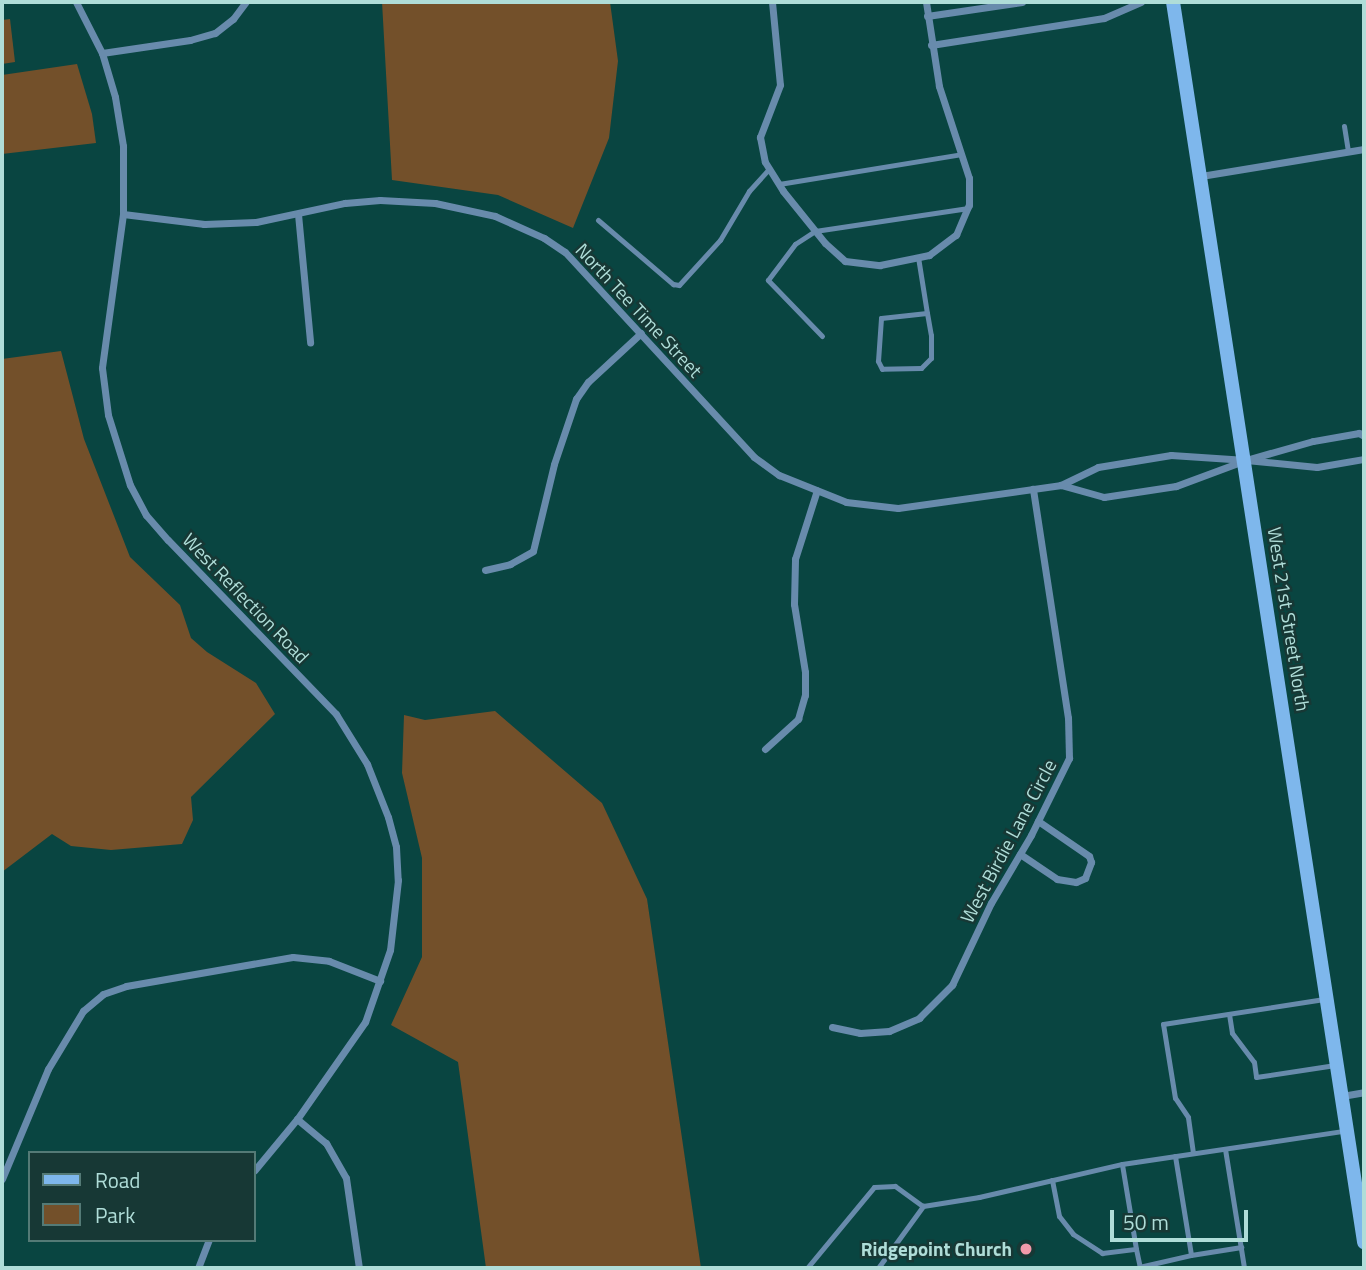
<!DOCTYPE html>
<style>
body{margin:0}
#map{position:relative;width:1366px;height:1270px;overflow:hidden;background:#094541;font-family:"Titillium Web",sans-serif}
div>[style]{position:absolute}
.green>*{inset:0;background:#73502a}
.service>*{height:5px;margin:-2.5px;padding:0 2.5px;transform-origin:2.5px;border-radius:2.5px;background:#688bac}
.minor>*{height:7px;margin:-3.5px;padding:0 3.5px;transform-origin:3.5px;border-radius:3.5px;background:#688bac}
.secondary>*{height:14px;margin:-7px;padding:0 7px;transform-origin:7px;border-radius:7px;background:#7eb7ec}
.dots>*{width:19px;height:19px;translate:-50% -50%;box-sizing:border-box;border:4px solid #173835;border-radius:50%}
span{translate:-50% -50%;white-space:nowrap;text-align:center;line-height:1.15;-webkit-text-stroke:5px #173835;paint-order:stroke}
.street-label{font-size:19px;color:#afddd8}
.poi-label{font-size:19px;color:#afddd8;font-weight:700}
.right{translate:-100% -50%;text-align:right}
.frame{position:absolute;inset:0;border:4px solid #afddd8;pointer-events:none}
.legend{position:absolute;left:28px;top:1151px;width:228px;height:91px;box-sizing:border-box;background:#173835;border:2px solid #547a76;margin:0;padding:9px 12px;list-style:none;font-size:21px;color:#afddd8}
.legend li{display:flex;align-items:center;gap:14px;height:35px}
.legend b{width:35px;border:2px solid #547a76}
.scale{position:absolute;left:1110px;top:1210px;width:138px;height:32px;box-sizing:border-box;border:4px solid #afddd8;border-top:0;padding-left:9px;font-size:21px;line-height:24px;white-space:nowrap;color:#afddd8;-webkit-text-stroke:5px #173835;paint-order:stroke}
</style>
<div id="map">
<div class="green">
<i style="clip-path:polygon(382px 2px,610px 2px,618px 61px,609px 138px,573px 228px,498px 195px,392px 180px)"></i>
<i style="clip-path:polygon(10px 19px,15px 62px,2px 64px,2px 20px)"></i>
<i style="clip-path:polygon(77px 64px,92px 114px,96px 143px,2px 154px,2px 75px)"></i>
<i style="clip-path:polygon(61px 351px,84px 439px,130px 557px,180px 605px,191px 638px,207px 652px,256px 683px,275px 714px,191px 797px,193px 820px,182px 844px,111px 850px,71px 846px,52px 834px,2px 872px,2px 359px)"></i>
<i style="clip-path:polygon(495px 711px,602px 803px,647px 899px,701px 1268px,486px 1268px,458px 1062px,391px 1025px,422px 957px,422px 858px,402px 773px,404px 715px,425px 720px)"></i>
</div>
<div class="service">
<i style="left:1344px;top:126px;width:26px;rotate:81deg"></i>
<i style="left:779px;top:184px;width:185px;rotate:-9.3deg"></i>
<i style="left:598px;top:220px;width:99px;rotate:40.5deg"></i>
<i style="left:673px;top:284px;width:6px;rotate:9deg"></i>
<i style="left:679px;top:285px;width:61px;rotate:-47.7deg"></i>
<i style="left:720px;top:240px;width:57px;rotate:-59.4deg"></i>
<i style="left:749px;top:191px;width:30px;rotate:-48deg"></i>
<i style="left:918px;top:257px;width:57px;rotate:80.9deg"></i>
<i style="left:927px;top:313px;width:22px;rotate:80deg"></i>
<i style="left:931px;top:335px;width:23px;rotate:90deg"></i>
<i style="left:931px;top:358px;width:14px;rotate:135deg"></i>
<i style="left:921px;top:368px;width:39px;rotate:179deg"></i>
<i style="left:882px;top:369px;width:9px;rotate:-117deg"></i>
<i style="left:878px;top:361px;width:43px;rotate:-86deg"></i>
<i style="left:881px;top:318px;width:46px;rotate:-6.2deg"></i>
<i style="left:822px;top:336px;width:78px;rotate:-134deg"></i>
<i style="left:768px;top:280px;width:45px;rotate:-53.1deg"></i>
<i style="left:795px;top:244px;width:24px;rotate:-33deg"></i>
<i style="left:815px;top:231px;width:155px;rotate:-8.5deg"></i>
<i style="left:1229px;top:1014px;width:19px;rotate:81deg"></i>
<i style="left:1232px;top:1033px;width:36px;rotate:53deg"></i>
<i style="left:1254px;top:1062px;width:15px;rotate:82deg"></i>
<i style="left:1256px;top:1077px;width:80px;rotate:-8.6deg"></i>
<i style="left:1225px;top:1149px;width:121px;rotate:80.9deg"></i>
<i style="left:1193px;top:1153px;width:36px;rotate:-98deg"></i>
<i style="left:1188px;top:1117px;width:23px;rotate:-124deg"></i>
<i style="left:1175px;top:1098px;width:75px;rotate:-99.2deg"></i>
<i style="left:1163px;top:1024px;width:163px;rotate:-8.8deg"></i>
<i style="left:1175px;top:1156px;width:100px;rotate:80.8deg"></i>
<i style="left:1191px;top:1255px;width:51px;rotate:-9.1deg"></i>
<i style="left:1052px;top:1180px;width:37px;rotate:79deg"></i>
<i style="left:1059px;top:1216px;width:23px;rotate:52deg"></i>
<i style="left:1073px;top:1234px;width:35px;rotate:33deg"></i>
<i style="left:1102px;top:1253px;width:34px;rotate:-7deg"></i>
<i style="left:1136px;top:1249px;width:86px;rotate:-99.4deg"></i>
<i style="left:1136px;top:1249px;width:19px;rotate:78deg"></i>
<i style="left:1139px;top:1267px;width:53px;rotate:-13deg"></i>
<i style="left:807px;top:1268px;width:105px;rotate:-50.4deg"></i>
<i style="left:874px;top:1187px;width:21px;rotate:-3deg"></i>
<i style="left:895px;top:1186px;width:34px;rotate:36deg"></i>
<i style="left:878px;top:1268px;width:77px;rotate:-54deg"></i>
<i style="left:923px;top:1206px;width:57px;rotate:-9.1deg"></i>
<i style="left:979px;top:1197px;width:147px;rotate:-13deg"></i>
<i style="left:1122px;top:1164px;width:224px;rotate:-8.5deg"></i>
</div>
<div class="minor">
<i style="left:76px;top:2px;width:57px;rotate:63deg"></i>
<i style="left:102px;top:53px;width:46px;rotate:73.5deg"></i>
<i style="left:115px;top:97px;width:50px;rotate:80.7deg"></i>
<i style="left:123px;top:146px;width:68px;rotate:90deg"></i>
<i style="left:123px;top:214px;width:155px;rotate:97.8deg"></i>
<i style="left:102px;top:368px;width:47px;rotate:82.7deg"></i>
<i style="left:108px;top:415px;width:73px;rotate:72.6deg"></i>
<i style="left:130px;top:485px;width:34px;rotate:62deg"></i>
<i style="left:146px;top:515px;width:33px;rotate:49deg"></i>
<i style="left:168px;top:540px;width:242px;rotate:46deg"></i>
<i style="left:336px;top:714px;width:59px;rotate:58.2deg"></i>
<i style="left:367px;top:764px;width:57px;rotate:68.4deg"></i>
<i style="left:388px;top:817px;width:31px;rotate:75deg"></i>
<i style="left:396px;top:847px;width:33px;rotate:87deg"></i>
<i style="left:398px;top:880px;width:70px;rotate:96.5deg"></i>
<i style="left:390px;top:950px;width:76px;rotate:109.1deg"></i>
<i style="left:365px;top:1022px;width:118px;rotate:125deg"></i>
<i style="left:297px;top:1119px;width:67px;rotate:129.6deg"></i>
<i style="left:772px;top:2px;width:83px;rotate:84.5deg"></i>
<i style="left:780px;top:85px;width:56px;rotate:111deg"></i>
<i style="left:760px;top:137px;width:25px;rotate:79deg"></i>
<i style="left:765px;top:162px;width:34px;rotate:58deg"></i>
<i style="left:783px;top:191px;width:67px;rotate:51.1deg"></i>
<i style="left:825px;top:243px;width:27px;rotate:42deg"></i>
<i style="left:845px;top:261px;width:35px;rotate:7deg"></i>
<i style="left:880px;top:265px;width:50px;rotate:-11.5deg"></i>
<i style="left:929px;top:255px;width:34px;rotate:-37deg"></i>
<i style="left:956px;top:235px;width:33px;rotate:-67deg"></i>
<i style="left:969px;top:205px;width:27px;rotate:-90deg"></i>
<i style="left:969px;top:178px;width:97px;rotate:-108.1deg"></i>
<i style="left:939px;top:86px;width:85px;rotate:-98.8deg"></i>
<i style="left:927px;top:16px;width:96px;rotate:-8.4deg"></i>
<i style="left:931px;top:45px;width:175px;rotate:-8.9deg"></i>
<i style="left:1104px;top:18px;width:40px;rotate:-23.4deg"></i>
<i style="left:102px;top:53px;width:89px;rotate:-8.4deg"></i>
<i style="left:190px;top:40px;width:26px;rotate:-16deg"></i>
<i style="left:215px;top:33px;width:23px;rotate:-38deg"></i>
<i style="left:233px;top:19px;width:21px;rotate:-53deg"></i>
<i style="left:1201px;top:176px;width:165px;rotate:-9.4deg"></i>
<i style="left:123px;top:214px;width:82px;rotate:7deg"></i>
<i style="left:204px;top:224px;width:52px;rotate:-2.2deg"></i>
<i style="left:256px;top:222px;width:91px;rotate:-12.1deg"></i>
<i style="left:345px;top:203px;width:35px;rotate:-5deg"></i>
<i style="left:380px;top:200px;width:55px;rotate:3.1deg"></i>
<i style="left:435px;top:203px;width:61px;rotate:12.2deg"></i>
<i style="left:495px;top:216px;width:54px;rotate:24.2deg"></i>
<i style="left:544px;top:238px;width:25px;rotate:34deg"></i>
<i style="left:565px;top:252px;width:279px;rotate:47.3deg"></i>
<i style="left:754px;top:457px;width:31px;rotate:36deg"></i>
<i style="left:779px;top:475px;width:72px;rotate:21.9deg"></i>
<i style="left:846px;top:502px;width:52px;rotate:6.6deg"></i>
<i style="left:898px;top:508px;width:165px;rotate:-8deg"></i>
<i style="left:298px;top:214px;width:129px;rotate:84.6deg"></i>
<i style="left:1364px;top:436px;width:6px;rotate:-149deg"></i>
<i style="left:1359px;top:433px;width:47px;rotate:170.1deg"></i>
<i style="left:1313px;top:441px;width:70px;rotate:164.2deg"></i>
<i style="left:1246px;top:460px;width:75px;rotate:159.6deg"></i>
<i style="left:1176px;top:486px;width:73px;rotate:171.3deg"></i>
<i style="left:1104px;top:497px;width:45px;rotate:-164.4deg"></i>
<i style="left:1061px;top:485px;width:41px;rotate:-25.9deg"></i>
<i style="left:1098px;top:467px;width:74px;rotate:-9.3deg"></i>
<i style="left:1171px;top:455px;width:75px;rotate:3.8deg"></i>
<i style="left:1246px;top:460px;width:71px;rotate:5.6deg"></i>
<i style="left:1317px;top:467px;width:48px;rotate:-9.7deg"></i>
<i style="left:485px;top:570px;width:26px;rotate:-13deg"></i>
<i style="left:510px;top:564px;width:26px;rotate:-29deg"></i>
<i style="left:533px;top:551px;width:89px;rotate:-76.4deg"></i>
<i style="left:554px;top:464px;width:69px;rotate:-71.3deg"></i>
<i style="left:576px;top:399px;width:21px;rotate:-55deg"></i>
<i style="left:588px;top:382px;width:72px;rotate:-42.8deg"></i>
<i style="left:765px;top:749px;width:45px;rotate:-42.3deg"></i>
<i style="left:798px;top:719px;width:25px;rotate:-74deg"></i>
<i style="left:805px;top:695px;width:23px;rotate:-90deg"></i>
<i style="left:805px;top:672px;width:69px;rotate:-99.2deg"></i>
<i style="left:794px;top:604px;width:45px;rotate:-88.7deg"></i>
<i style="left:795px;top:559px;width:72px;rotate:-72.3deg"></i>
<i style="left:1020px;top:854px;width:45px;rotate:34deg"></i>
<i style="left:1057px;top:879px;width:19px;rotate:9deg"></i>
<i style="left:1076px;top:882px;width:10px;rotate:-24deg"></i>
<i style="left:1085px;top:878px;width:17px;rotate:-69deg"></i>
<i style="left:1091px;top:862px;width:6px;rotate:-108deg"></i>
<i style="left:1089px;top:856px;width:62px;rotate:-145.5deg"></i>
<i style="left:832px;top:1027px;width:29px;rotate:12deg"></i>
<i style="left:860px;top:1033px;width:29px;rotate:-4deg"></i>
<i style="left:889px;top:1031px;width:33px;rotate:-23deg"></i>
<i style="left:919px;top:1018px;width:47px;rotate:-45deg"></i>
<i style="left:952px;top:985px;width:91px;rotate:-64.6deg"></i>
<i style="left:991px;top:903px;width:79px;rotate:-59.5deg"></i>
<i style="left:1031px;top:835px;width:86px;rotate:-63.7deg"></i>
<i style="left:1069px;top:758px;width:40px;rotate:-91.4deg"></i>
<i style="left:1068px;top:718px;width:232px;rotate:-98.7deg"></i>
<i style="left:1342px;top:1096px;width:22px;rotate:-10deg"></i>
<i style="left:297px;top:1119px;width:38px;rotate:40deg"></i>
<i style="left:326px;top:1143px;width:40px;rotate:60.3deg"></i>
<i style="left:346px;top:1178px;width:91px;rotate:81.8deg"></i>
<i style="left:2px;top:1179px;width:119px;rotate:-67.3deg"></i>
<i style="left:48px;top:1069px;width:68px;rotate:-58.9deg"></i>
<i style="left:83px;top:1011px;width:26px;rotate:-40deg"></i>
<i style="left:103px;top:994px;width:24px;rotate:-19deg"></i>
<i style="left:126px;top:986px;width:169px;rotate:-9.9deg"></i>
<i style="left:293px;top:957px;width:36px;rotate:6deg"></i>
<i style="left:329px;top:961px;width:55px;rotate:21.4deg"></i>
<i style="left:198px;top:1268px;width:30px;rotate:-69deg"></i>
</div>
<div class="secondary">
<i style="left:1173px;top:2px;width:1255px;rotate:81.24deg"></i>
</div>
<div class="dots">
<i style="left:1026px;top:1249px;background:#f39aaa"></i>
</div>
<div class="street-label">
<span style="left:639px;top:310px;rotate:47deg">North Tee Time Street</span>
<span style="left:246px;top:598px;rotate:46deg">West Reflection Road</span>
<span style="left:1289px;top:619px;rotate:81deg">West 21st Street North</span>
<span style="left:1008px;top:841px;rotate:-62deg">West Birdie Lane Circle</span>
</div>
<div class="poi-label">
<span class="right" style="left:1012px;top:1249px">Ridgepoint Church</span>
</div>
<div class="frame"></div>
<ul class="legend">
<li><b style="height:9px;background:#7eb7ec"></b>Road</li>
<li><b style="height:19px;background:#73502a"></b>Park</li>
</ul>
<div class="scale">50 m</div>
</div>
